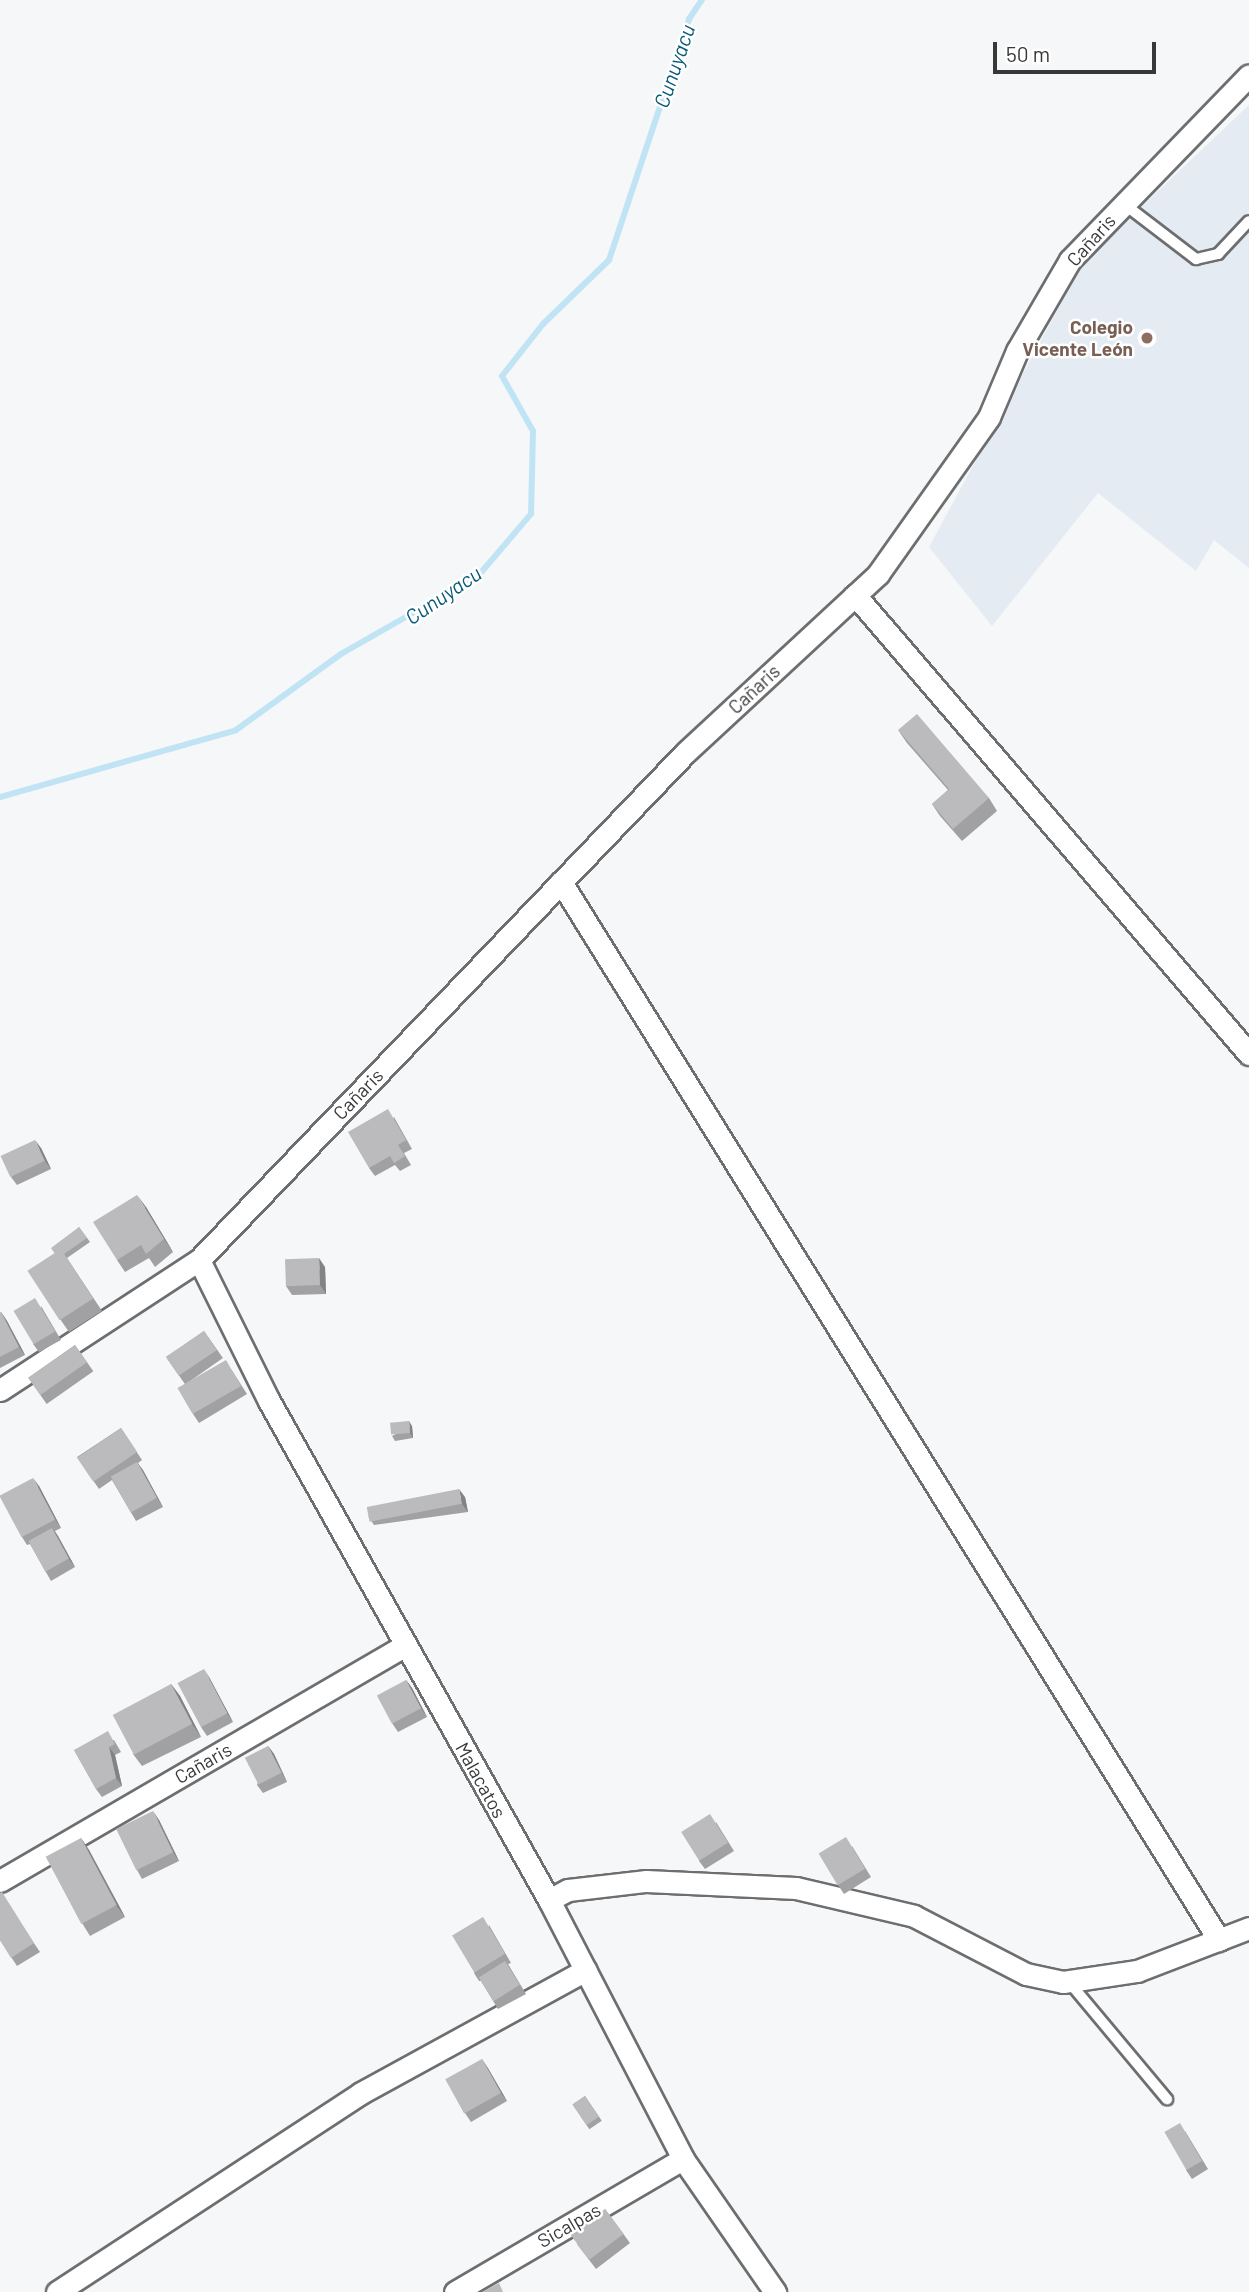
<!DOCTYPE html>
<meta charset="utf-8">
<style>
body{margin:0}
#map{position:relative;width:1249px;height:2292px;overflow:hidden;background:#f6f7f8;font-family:Barlow,sans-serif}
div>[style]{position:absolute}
.built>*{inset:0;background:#e4ebf2}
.stream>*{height:6px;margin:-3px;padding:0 3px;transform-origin:3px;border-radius:3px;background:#c1e4f5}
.roads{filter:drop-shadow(2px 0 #6d6e70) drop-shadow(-2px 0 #6d6e70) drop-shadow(0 2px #6d6e70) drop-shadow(0 -2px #6d6e70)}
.service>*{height:10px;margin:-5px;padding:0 5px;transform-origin:5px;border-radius:5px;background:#fff}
.minor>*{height:21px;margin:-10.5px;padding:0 10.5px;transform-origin:10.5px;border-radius:10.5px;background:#fff}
.wall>*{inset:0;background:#a1a0a2;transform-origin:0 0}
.shaded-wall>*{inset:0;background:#838284}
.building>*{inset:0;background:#bbbabc;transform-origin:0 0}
.dots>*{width:19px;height:19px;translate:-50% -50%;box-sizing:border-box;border:4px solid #fff;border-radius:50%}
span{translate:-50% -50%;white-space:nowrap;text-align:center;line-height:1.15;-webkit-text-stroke:5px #fff;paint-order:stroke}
.street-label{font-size:19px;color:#383839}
.education-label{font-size:19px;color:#785e54;font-weight:700}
.right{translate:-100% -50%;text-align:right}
.water-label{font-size:21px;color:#0a5b77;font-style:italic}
.scale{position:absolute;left:993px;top:42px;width:163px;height:32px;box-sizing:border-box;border:4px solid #383839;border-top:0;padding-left:9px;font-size:21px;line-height:24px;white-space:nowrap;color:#383839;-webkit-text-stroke:5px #fff;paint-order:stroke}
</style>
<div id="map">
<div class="built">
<i style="clip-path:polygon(1249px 105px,1249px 568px,1214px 540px,1196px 571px,1098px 493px,992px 626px,929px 547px,1084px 261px)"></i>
</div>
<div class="stream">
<i style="left:0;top:797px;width:245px;rotate:-15.8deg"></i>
<i style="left:236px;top:730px;width:130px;rotate:-35.9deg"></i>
<i style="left:341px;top:654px;width:158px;rotate:-29.7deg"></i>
<i style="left:478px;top:576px;width:82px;rotate:-49.5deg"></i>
<i style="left:531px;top:514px;width:83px;rotate:-88.6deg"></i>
<i style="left:533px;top:431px;width:63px;rotate:-119.4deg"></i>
<i style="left:502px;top:376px;width:66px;rotate:-51.7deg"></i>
<i style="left:543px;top:324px;width:92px;rotate:-44.1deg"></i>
<i style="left:609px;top:260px;width:254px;rotate:-71.6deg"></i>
<i style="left:689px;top:19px;width:23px;rotate:-56deg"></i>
</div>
<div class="roads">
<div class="service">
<i style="left:1124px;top:204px;width:91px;rotate:37.4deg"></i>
<i style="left:1196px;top:259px;width:23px;rotate:-13deg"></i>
<i style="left:1218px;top:254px;width:45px;rotate:-46.8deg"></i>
<i style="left:1069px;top:1982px;width:153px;rotate:50.1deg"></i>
</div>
<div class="minor">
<i style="left:855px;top:595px;width:605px;rotate:49.36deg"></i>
<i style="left:561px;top:882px;width:1246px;rotate:58.12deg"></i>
<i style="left:199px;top:1260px;width:157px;rotate:63.6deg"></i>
<i style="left:269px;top:1401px;width:572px;rotate:60.7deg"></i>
<i style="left:549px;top:1900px;width:292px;rotate:62.6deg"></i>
<i style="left:683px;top:2159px;width:162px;rotate:55.3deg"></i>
<i style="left:0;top:1390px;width:238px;rotate:-33.2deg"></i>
<i style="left:199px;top:1260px;width:704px;rotate:-46.21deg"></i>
<i style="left:686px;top:752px;width:262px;rotate:-42.8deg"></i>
<i style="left:878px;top:574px;width:192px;rotate:-54.7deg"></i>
<i style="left:989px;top:417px;width:72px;rotate:-67deg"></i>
<i style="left:1017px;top:351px;width:105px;rotate:-59.8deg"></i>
<i style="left:1070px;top:260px;width:257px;rotate:-45.9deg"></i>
<i style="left:0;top:1881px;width:469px;rotate:-30.2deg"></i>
<i style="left:549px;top:1900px;width:21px;rotate:-28deg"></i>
<i style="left:568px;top:1890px;width:79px;rotate:-6.6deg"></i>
<i style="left:646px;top:1881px;width:150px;rotate:2.7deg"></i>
<i style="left:796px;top:1888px;width:121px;rotate:13.3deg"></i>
<i style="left:914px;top:1916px;width:126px;rotate:27.4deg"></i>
<i style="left:1026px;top:1974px;width:38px;rotate:12deg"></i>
<i style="left:1063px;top:1982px;width:75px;rotate:-8.5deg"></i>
<i style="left:1137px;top:1971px;width:120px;rotate:-21deg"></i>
<i style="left:57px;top:2292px;width:363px;rotate:-33.2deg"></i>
<i style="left:361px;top:2093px;width:256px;rotate:-28.7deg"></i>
<i style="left:455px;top:2292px;width:264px;rotate:-30.3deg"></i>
</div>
</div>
<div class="wall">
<i style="clip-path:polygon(898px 730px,989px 798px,997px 811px,962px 841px,940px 816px,932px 804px,948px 790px,907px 743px)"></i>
<i style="clip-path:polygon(394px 1117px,412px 1149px,404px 1153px,411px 1165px,400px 1171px,395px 1165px,375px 1176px,369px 1168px)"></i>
<i style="clip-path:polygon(41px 1148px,51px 1169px,17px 1185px,11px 1177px)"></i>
<i style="clip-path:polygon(146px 1207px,173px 1252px,155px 1267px,149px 1258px,125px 1272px,117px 1260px)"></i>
<i style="clip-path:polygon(79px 1227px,90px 1242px,67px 1258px,102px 1311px,69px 1332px,60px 1319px,55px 1254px)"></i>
<i style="clip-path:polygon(325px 1267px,326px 1294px,292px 1295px,286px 1286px)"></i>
<i style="clip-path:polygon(41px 1306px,61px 1340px,39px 1352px,33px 1344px)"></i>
<i style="clip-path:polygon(1px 1312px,7px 1321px,25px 1355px,0 1368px,0 1313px)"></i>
<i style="left:204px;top:1331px;width:33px;height:46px;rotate:55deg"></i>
<i style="left:75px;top:1345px;width:32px;height:57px;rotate:55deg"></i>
<i style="clip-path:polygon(231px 1369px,247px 1394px,199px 1423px,193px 1414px)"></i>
<i style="clip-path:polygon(412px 1426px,413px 1438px,395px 1441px,392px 1436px)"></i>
<i style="clip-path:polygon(121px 1428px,142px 1460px,138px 1463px,163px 1507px,136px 1521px,112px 1480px,99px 1489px,77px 1457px)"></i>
<i style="clip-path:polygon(39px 1486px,61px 1528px,55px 1531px,75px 1567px,51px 1581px,30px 1544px,27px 1545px,22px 1537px)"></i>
<i style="clip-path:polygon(465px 1497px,468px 1512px,374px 1525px,368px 1516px)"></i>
<i style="clip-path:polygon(209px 1677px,233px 1722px,207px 1736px,201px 1727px)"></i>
<i style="clip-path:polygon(406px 1680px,412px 1688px,427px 1717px,398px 1732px,392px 1723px)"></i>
<i style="clip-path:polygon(171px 1684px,180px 1696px,201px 1737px,142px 1766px,133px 1754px)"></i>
<i style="clip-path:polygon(114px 1740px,121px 1752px,115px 1755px,122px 1786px,102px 1797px,96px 1789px,74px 1750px)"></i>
<i style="clip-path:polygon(268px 1746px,274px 1754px,287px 1782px,263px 1793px,257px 1785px)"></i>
<i style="clip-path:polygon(159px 1820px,179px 1861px,142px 1879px,137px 1870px)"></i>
<i style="clip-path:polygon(716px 1822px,734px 1851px,705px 1869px,699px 1861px)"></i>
<i style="clip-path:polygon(81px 1838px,89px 1850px,125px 1917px,90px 1936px,82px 1923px)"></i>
<i style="clip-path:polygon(852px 1846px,871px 1877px,844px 1894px,838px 1885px)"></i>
<i style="clip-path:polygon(0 1893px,40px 1952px,17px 1966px,0 1940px)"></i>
<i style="clip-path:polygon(489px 1925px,511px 1963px,508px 1964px,526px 1994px,498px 2009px,481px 1981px,479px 1981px,474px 1973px)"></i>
<i style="clip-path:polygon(482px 2059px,507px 2101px,471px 2122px,465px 2113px)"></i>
<i style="left:585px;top:2096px;width:30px;height:15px;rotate:56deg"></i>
<i style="clip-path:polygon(1185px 2131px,1208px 2169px,1192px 2179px,1186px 2170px)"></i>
<i style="clip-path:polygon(605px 2209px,630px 2243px,596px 2269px,577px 2244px)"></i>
</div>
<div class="shaded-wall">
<i style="clip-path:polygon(35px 1140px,41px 1148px,51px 1169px,45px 1161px)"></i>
<i style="clip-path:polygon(137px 1195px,146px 1207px,173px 1252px,164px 1239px)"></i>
<i style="clip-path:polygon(319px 1258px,325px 1267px,326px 1294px,320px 1285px)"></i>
<i style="clip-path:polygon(1px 1312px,7px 1321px,25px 1355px,19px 1347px)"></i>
<i style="clip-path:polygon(409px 1421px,412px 1426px,413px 1438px,410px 1433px)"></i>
<i style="clip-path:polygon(137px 1462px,143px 1470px,163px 1507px,157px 1498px)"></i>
<i style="clip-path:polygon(33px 1478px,39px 1486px,61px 1528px,55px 1519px)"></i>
<i style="clip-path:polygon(459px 1489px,465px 1497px,468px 1512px,462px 1504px)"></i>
<i style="clip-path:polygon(52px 1528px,58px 1536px,75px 1567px,69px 1559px)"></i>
<i style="clip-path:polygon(204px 1669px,209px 1677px,233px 1722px,227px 1713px)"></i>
<i style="clip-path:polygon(406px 1680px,412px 1688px,427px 1717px,421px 1708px)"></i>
<i style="clip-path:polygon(171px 1684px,180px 1696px,201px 1737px,192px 1724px)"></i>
<i style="clip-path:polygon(268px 1746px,274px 1754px,287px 1782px,282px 1773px)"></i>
<i style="clip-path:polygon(109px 1747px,115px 1755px,122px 1786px,116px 1778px)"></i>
<i style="clip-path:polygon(153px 1811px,159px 1820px,179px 1861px,173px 1852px)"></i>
<i style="clip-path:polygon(81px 1838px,89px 1850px,125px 1917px,116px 1905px)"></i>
<i style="clip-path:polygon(482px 2059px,488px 2068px,507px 2101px,501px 2093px)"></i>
</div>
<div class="building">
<i style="clip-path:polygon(917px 714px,989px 798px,953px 829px,932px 804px,949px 789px,898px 730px)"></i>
<i style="clip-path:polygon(388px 1109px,406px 1140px,398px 1145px,405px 1156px,394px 1163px,390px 1156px,369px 1168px,348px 1132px)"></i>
<i style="left:35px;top:1140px;width:23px;height:38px;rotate:65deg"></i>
<i style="clip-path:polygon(137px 1195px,164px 1239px,146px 1254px,141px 1245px,117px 1260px,93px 1222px)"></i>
<i style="clip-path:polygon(79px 1227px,87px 1238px,64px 1254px,61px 1249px,55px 1254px,51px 1248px)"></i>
<i style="left:61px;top:1249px;width:59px;height:40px;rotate:57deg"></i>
<i style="left:319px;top:1258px;width:27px;height:34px;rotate:88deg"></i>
<i style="left:35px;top:1298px;width:39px;height:25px;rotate:59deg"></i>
<i style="clip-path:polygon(1px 1312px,19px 1347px,0 1357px,0 1313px)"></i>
<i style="left:204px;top:1331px;width:23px;height:46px;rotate:56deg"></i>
<i style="left:75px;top:1345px;width:21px;height:57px;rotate:55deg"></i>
<i style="left:226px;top:1360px;width:30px;height:56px;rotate:60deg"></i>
<i style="left:409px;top:1421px;width:12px;height:19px;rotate:85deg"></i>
<i style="left:121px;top:1428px;width:29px;height:53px;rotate:56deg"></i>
<i style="left:137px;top:1462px;width:41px;height:30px;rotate:61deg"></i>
<i style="left:33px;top:1478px;width:47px;height:38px;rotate:62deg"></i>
<i style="left:459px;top:1489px;width:15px;height:94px;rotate:79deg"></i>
<i style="left:52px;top:1528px;width:35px;height:27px;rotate:61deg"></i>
<i style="left:204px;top:1669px;width:50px;height:30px;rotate:62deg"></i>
<i style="left:406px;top:1680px;width:32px;height:33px;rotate:62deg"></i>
<i style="left:171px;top:1684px;width:45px;height:66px;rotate:62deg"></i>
<i style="clip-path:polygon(108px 1731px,115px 1744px,109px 1747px,116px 1778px,96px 1789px,74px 1750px)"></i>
<i style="left:268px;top:1746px;width:30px;height:26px;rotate:63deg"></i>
<i style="left:153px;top:1811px;width:46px;height:41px;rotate:64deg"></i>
<i style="left:710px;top:1814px;width:34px;height:34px;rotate:58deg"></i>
<i style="left:846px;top:1837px;width:37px;height:32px;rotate:59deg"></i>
<i style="left:81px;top:1838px;width:76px;height:40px;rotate:62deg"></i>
<i style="clip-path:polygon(2px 1892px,34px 1943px,11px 1958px,0 1940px,0 1893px)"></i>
<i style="left:483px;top:1917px;width:43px;height:36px;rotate:59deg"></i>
<i style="left:505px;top:1961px;width:28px;height:31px;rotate:58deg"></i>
<i style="left:482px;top:2059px;width:39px;height:42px;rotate:61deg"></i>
<i style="left:585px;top:2096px;width:25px;height:15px;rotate:56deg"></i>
<i style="left:1180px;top:2123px;width:44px;height:18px;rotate:60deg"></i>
<i style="left:605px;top:2209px;width:31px;height:43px;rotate:53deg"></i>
<i style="clip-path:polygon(499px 2283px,503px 2292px,482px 2292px)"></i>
</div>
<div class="dots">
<i style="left:1147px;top:338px;background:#8d6e63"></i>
</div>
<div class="street-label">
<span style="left:1091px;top:240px;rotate:-48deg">Cañaris</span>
<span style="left:754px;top:689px;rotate:-43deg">Cañaris</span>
<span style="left:358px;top:1094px;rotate:-46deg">Cañaris</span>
<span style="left:203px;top:1763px;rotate:-30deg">Cañaris</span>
<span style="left:481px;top:1780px;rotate:61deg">Malacatos</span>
<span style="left:569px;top:2225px;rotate:-30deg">Sicalpas</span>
</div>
<div class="education-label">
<span class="right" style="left:1133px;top:338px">Colegio<br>Vicente León</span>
</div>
<div class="water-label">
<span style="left:674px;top:66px;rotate:-71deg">Cunuyacu</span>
<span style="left:443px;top:595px;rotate:-34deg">Cunuyacu</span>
</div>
<div class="scale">50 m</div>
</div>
